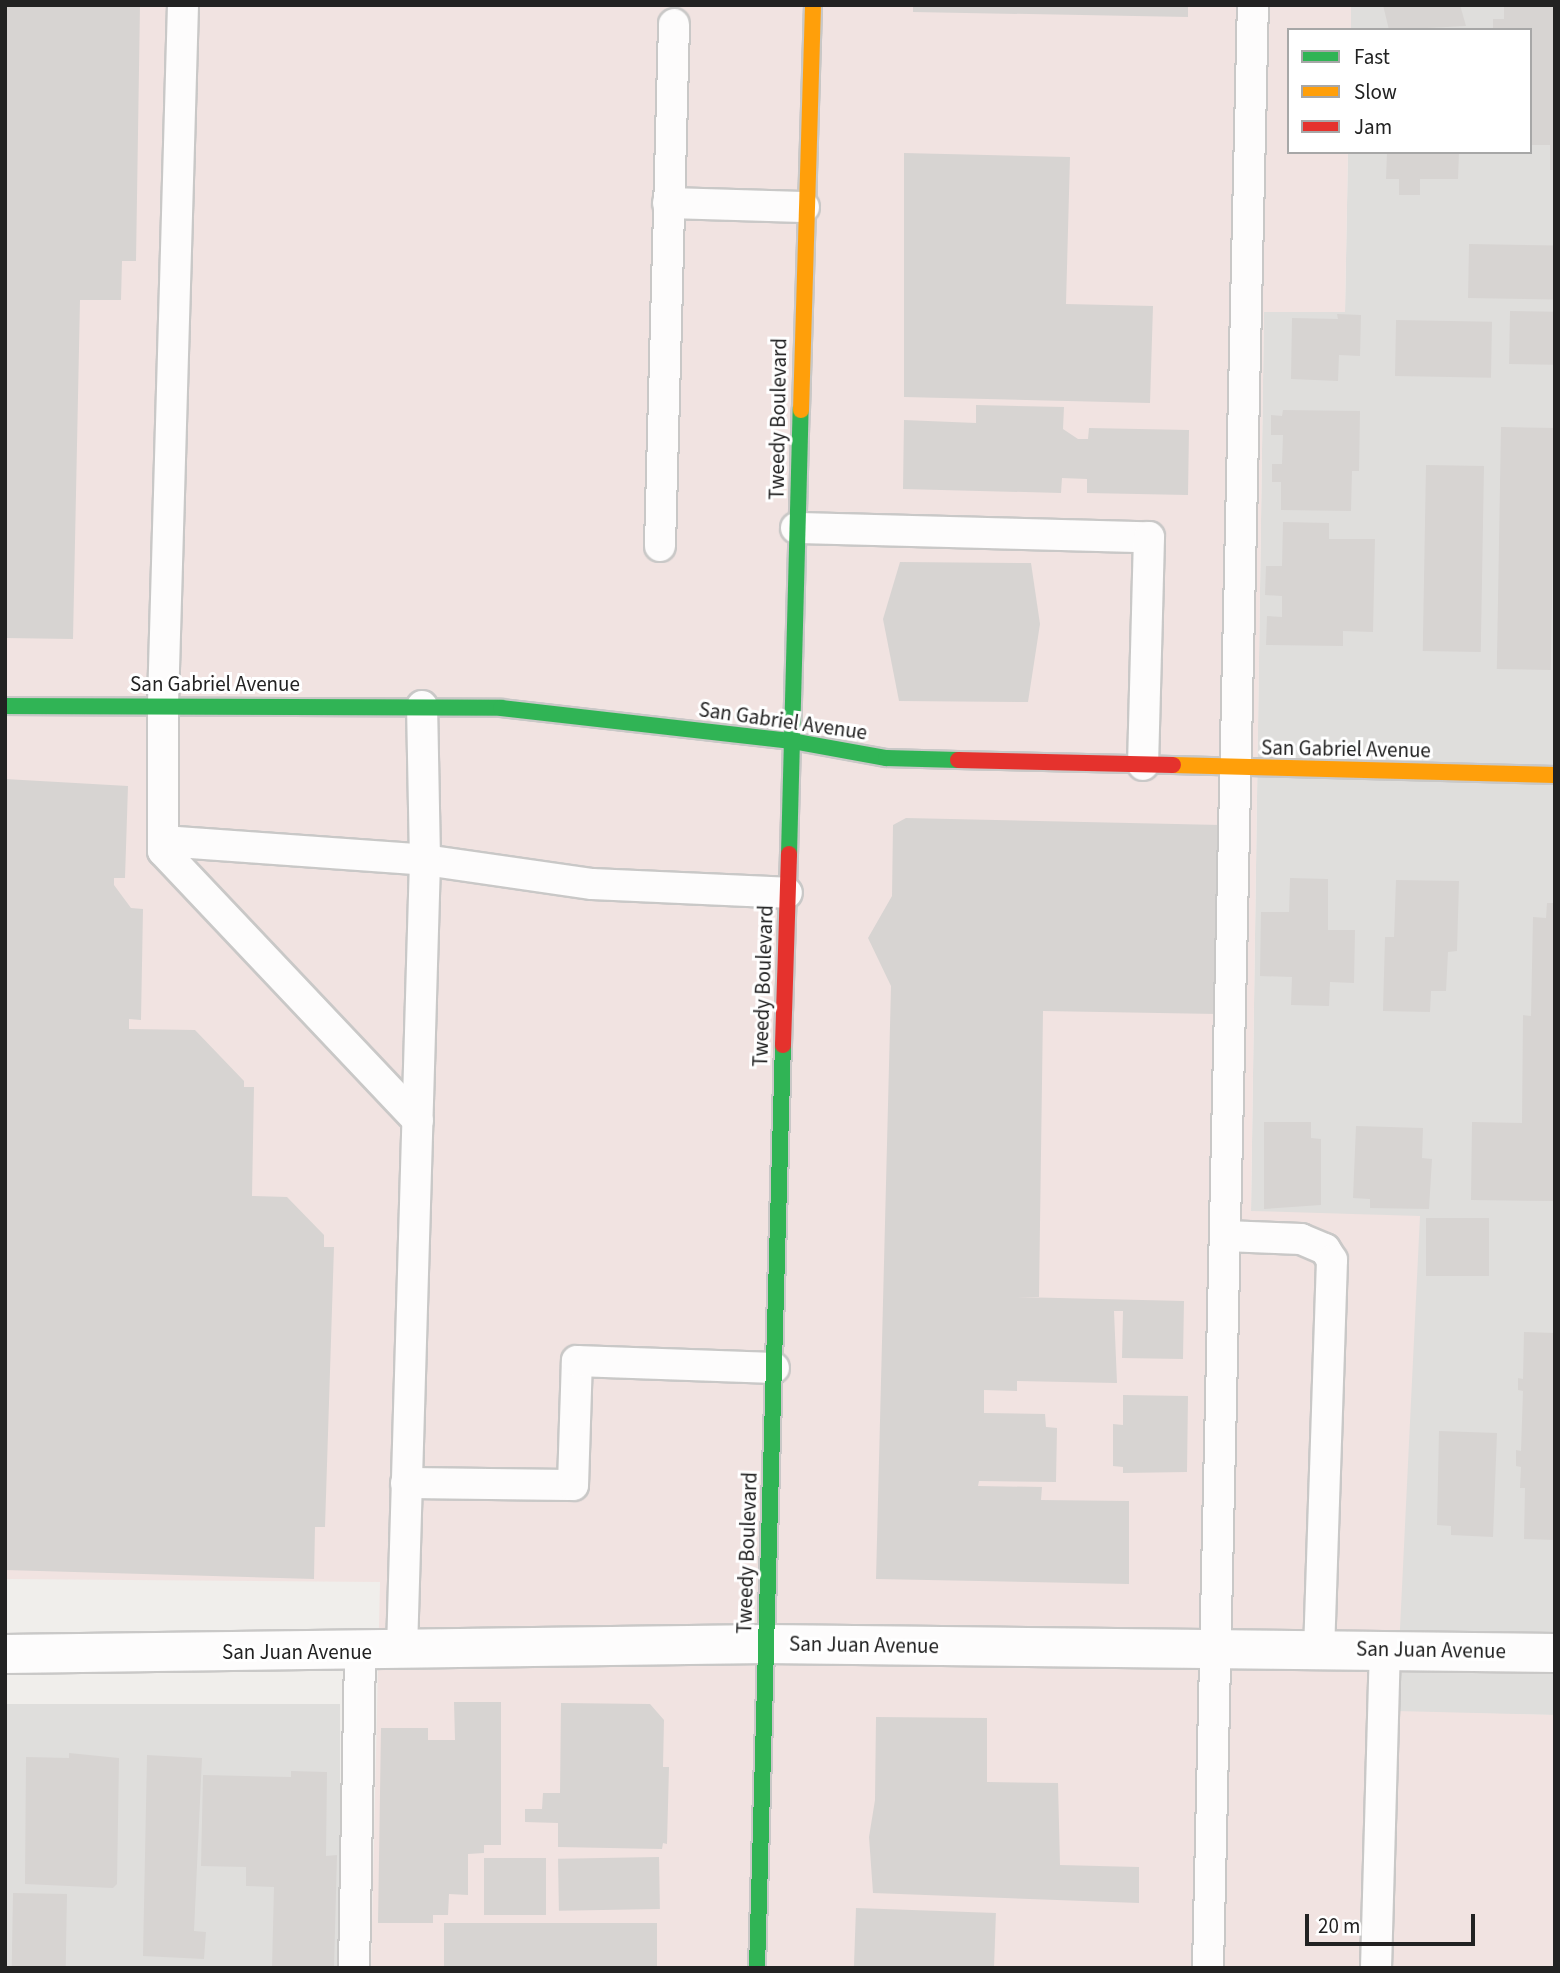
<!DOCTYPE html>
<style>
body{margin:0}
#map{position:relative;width:1560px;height:1973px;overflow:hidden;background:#f0eeeb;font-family:"Source Sans 3",sans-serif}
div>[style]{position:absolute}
.residential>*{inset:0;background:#dfdedc;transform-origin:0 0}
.commercial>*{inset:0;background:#f1e3e1}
.building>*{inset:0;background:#d7d4d2;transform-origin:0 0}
.roads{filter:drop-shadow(2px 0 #c9c8c7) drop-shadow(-2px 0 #c9c8c7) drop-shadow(0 2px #c9c8c7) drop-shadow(0 -2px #c9c8c7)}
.lane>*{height:30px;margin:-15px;padding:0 15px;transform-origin:15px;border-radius:15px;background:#fdfcfc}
.street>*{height:38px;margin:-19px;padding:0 19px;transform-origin:19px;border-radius:19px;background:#fdfcfc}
.fast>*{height:16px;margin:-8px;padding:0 8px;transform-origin:8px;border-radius:8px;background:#30b455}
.slow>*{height:16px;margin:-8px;padding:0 8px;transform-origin:8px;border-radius:8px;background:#ff9f0a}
.jam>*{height:16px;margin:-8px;padding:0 8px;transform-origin:8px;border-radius:8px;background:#e5322d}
span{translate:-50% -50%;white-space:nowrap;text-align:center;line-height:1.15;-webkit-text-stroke:6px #fff;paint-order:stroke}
.street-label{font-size:21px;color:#222}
.frame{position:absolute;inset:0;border:7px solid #222;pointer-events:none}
.legend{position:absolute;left:1287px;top:28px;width:245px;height:126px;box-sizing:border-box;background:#fff;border:2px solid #a7a7a7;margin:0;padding:9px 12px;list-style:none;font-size:21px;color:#222}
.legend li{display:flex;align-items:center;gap:14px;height:35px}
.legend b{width:35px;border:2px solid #a7a7a7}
.scale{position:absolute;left:1305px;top:1914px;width:170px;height:32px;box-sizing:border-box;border:4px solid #222;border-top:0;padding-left:9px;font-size:21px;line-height:24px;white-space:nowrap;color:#222;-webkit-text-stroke:5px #fff;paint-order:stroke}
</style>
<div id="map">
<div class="residential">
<i style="clip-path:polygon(1351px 5px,1555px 5px,1555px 1715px,1396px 1712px,1251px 1212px,1264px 312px,1345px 312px,1348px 152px,1530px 152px,1530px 30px,1351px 30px)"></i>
<i style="left:5px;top:1704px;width:335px;height:264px"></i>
</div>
<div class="commercial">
<i style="clip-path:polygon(5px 5px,1351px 5px,1351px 30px,1289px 30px,1289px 152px,1348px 152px,1345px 312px,1264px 312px,1251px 1211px,1420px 1216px,1396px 1711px,1555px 1715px,1555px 1968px,371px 1968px,380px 1582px,5px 1579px)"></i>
</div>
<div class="building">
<i style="clip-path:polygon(5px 5px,140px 5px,136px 261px,122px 261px,121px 300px,80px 300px,73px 639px,5px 638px)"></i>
<i style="clip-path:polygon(913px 5px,1188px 5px,1188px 17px,913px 12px)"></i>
<i style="clip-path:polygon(1383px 5px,1460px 5px,1466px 26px,1389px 30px)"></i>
<i style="clip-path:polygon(1504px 5px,1555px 5px,1555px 170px,1550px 170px,1550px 145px,1530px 145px,1530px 30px,1493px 30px,1493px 19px,1504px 19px)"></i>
<i style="clip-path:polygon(1387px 152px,1459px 152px,1458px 179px,1420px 179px,1420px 195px,1399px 195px,1399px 179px,1386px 179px)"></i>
<i style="clip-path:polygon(904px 153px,1070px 157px,1066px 304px,1153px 306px,1150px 403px,904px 397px)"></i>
<i style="left:1469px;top:244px;width:86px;height:54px;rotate:1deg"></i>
<i style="left:1510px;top:311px;width:45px;height:53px;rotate:1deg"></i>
<i style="clip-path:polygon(1337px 314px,1361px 315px,1360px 356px,1339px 355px,1338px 381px,1291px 379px,1292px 318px,1338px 319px)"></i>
<i style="left:1396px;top:320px;width:96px;height:56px;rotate:1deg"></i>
<i style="clip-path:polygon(976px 405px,1064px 407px,1063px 429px,1078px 439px,1088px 439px,1089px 428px,1189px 430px,1188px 495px,1087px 493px,1087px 479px,1062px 478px,1061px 493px,903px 489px,904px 420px,976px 423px)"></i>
<i style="clip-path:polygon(1283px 410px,1360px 411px,1359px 471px,1352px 471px,1351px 511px,1281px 510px,1281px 482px,1272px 482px,1272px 464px,1282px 464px,1283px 435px,1271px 435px,1271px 415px,1282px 416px)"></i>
<i style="left:1501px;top:427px;width:54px;height:242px;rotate:1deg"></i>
<i style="left:1426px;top:465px;width:58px;height:186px;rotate:1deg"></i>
<i style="clip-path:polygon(1283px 522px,1329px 523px,1329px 539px,1375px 539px,1373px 632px,1343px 631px,1343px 646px,1266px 645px,1267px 616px,1282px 617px,1282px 596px,1265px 595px,1266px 566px,1282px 566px)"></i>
<i style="clip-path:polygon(900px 562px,1031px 563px,1040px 624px,1028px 702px,899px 701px,883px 619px)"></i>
<i style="clip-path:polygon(5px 779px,128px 786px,125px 878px,114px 878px,114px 885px,131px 908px,143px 909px,141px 1020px,129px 1019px,129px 1029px,195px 1030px,244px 1081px,244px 1087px,254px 1087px,252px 1196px,287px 1197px,324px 1235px,324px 1247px,334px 1247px,325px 1527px,315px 1527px,314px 1579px,5px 1570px)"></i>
<i style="clip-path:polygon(906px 818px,1221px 825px,1217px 1014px,1043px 1011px,1039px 1297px,1017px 1297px,1184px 1301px,1183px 1359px,1122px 1358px,1123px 1311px,1114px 1311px,1117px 1383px,1017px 1381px,1017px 1391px,984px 1390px,984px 1413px,1045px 1414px,1046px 1427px,1057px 1428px,1056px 1482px,979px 1481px,978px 1486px,1042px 1487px,1041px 1500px,1129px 1501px,1129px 1584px,876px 1579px,891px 986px,868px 938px,892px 896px,893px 825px)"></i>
<i style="clip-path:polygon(1290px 878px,1328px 879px,1328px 930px,1355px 930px,1354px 983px,1330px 982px,1329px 1006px,1291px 1005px,1292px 977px,1260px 976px,1261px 912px,1289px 912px)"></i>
<i style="clip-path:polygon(1396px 880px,1459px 881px,1457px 951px,1448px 952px,1446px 991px,1431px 991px,1430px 1012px,1383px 1011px,1385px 937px,1394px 937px)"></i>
<i style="clip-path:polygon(1547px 903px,1555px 903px,1555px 1201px,1471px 1200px,1472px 1122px,1522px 1123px,1523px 1015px,1531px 1016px,1533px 917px,1546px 918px)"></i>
<i style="clip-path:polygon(1264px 1122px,1311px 1122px,1311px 1138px,1321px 1139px,1321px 1205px,1264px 1209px)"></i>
<i style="clip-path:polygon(1356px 1126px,1423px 1128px,1422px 1158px,1432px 1159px,1429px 1209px,1370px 1208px,1370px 1199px,1353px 1198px)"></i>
<i style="left:1426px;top:1218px;width:63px;height:58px"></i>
<i style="clip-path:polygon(1524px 1332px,1555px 1333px,1555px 1540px,1524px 1539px,1525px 1488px,1520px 1488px,1521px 1467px,1516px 1466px,1516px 1450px,1521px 1451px,1523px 1391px,1518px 1390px,1518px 1378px,1523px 1379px)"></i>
<i style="clip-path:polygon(1123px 1395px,1188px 1396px,1187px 1472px,1123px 1473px,1123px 1467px,1113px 1466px,1113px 1424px,1123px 1425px)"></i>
<i style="clip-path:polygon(1439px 1431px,1497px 1433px,1493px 1537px,1451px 1535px,1451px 1526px,1437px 1525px)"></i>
<i style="clip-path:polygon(454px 1702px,501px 1702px,501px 1845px,484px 1845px,484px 1853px,468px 1854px,468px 1895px,449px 1894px,448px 1915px,433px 1915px,433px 1923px,378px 1923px,381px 1728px,428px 1728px,428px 1740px,455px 1740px)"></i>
<i style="clip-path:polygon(561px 1703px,650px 1704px,664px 1720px,663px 1767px,669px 1767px,667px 1844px,663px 1843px,662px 1849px,558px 1847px,558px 1823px,525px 1822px,525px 1809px,542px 1809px,543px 1793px,560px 1793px)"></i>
<i style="clip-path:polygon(876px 1717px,987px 1718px,987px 1782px,1058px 1783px,1060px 1865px,1139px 1867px,1139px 1903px,873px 1893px,869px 1837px,875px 1800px)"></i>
<i style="clip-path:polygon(69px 1753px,119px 1758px,117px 1884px,113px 1888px,25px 1884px,26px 1757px,69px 1758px)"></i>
<i style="clip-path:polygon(147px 1755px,202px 1758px,194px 1931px,206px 1932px,204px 1959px,143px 1956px)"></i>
<i style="clip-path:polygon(291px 1771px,327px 1772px,326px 1856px,337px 1855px,334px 1968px,272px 1968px,274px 1887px,246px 1886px,246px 1867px,201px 1866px,203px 1775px,291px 1777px)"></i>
<i style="left:659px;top:1857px;width:52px;height:101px;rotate:89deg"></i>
<i style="left:484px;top:1858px;width:62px;height:57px"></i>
<i style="left:13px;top:1893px;width:54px;height:75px;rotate:1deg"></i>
<i style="left:856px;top:1908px;width:140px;height:60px;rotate:2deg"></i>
<i style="left:657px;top:1923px;width:45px;height:213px;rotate:90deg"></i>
</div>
<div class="roads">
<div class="lane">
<i style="left:183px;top:5px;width:699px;rotate:91.64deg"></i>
<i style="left:163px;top:704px;width:147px;rotate:90deg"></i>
<i style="left:163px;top:851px;width:371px;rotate:46.6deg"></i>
<i style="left:668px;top:203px;width:136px;rotate:1.7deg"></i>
<i style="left:796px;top:528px;width:353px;rotate:1.5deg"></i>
<i style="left:1149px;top:537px;width:228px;rotate:91.5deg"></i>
<i style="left:660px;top:546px;width:522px;rotate:-88.46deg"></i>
<i style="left:163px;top:841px;width:263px;rotate:4.1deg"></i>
<i style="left:425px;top:860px;width:169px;rotate:8.2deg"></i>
<i style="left:592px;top:884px;width:195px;rotate:2.6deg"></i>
<i style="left:1225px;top:1236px;width:76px;rotate:2.3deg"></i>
<i style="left:1301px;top:1239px;width:26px;rotate:23deg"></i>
<i style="left:1325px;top:1249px;width:13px;rotate:58deg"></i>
<i style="left:1332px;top:1260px;width:388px;rotate:91.9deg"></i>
<i style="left:406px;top:1483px;width:167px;rotate:0.7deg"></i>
<i style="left:573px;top:1485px;width:124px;rotate:-88.2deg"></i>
<i style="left:577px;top:1361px;width:197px;rotate:2deg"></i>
<i style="left:402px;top:1650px;width:790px;rotate:-88.33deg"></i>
<i style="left:425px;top:860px;width:154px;rotate:-91.1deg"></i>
<i style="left:354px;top:1968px;width:316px;rotate:-88.9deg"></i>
<i style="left:1208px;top:1968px;width:1964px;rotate:-88.69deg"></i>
<i style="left:1376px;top:1968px;width:320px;rotate:-88.4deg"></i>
</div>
<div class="street">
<i style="left:5px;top:1654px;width:761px;rotate:-0.75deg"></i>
<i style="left:766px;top:1644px;width:789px;rotate:0.65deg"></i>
</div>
<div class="fast">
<i style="left:5px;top:706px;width:496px;rotate:0.2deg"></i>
<i style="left:501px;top:708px;width:293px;rotate:6.5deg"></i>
<i style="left:792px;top:741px;width:96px;rotate:10.3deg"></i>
<i style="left:886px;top:758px;width:72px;rotate:1.6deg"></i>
<i style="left:789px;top:854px;width:444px;rotate:-88.5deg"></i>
<i style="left:757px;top:1968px;width:923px;rotate:-88.39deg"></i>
</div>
<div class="slow">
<i style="left:801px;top:410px;width:405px;rotate:-88.3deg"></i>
<i style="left:1173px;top:765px;width:382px;rotate:1.5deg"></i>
</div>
<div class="jam">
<i style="left:958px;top:760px;width:215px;rotate:1.3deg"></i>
<i style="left:783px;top:1045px;width:191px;rotate:-88.2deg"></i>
</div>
</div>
<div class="street-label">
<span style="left:778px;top:419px;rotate:-89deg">Tweedy Boulevard</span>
<span style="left:215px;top:684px">San Gabriel Avenue</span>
<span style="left:783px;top:721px;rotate:8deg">San Gabriel Avenue</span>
<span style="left:1346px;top:749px;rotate:1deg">San Gabriel Avenue</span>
<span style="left:763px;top:986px;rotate:-88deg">Tweedy Boulevard</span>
<span style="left:747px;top:1553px;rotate:-88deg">Tweedy Boulevard</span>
<span style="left:864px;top:1645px;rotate:1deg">San Juan Avenue</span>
<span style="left:1431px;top:1650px;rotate:1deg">San Juan Avenue</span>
<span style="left:297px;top:1652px">San Juan Avenue</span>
</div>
<div class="frame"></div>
<ul class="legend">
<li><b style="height:9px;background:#30b455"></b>Fast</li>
<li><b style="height:9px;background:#ff9f0a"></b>Slow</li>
<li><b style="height:9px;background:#e5322d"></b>Jam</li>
</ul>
<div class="scale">20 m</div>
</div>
